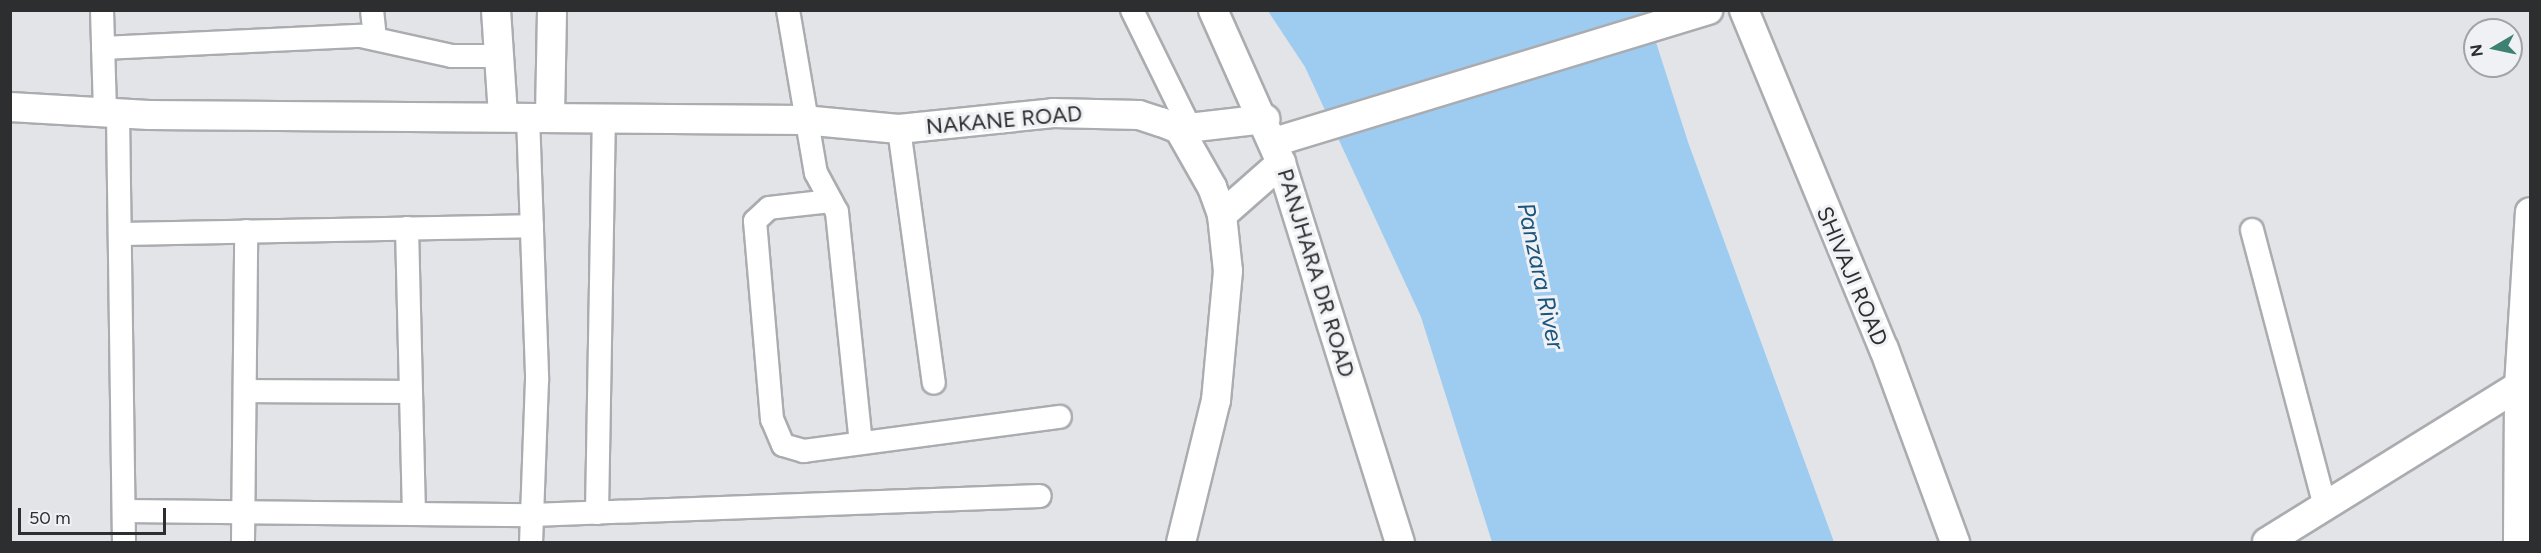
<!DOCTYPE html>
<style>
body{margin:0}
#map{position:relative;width:2541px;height:553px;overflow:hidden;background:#e2e4e8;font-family:Figtree,sans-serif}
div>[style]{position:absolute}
.water>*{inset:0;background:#9eccf1}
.roads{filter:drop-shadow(2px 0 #aaacb0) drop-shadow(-2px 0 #aaacb0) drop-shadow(0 2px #aaacb0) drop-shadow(0 -2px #aaacb0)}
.minor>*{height:22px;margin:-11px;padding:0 11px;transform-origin:11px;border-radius:11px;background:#fff}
.tertiary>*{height:28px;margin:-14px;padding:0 14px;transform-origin:14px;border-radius:14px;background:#fff}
span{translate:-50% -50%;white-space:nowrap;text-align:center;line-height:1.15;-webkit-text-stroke:6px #eff1f5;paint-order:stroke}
.street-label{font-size:22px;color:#2d2e2f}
.water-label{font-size:24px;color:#1a557e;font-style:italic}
.frame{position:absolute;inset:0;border:12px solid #2d2e2f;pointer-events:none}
.north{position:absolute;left:2463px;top:18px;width:60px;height:60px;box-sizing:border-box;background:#eff1f5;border:2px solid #a1a3a6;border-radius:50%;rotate:261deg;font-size:16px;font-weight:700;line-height:24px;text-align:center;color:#2d2e2f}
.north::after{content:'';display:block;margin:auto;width:21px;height:27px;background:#3e8172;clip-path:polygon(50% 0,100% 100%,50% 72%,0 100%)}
.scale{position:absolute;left:18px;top:508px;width:148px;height:27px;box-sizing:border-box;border:3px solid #2d2e2f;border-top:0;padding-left:8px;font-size:18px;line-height:21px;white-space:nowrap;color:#2d2e2f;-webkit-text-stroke:4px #eff1f5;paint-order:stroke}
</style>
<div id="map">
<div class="water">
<i style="clip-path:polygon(1268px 11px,1646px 11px,1688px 142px,1834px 542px,1492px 542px,1421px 317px,1305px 67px)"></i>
</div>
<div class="roads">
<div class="minor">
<i style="left:102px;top:10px;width:103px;rotate:88.3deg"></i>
<i style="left:372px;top:10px;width:27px;rotate:84deg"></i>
<i style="left:788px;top:10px;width:165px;rotate:80.3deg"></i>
<i style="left:816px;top:173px;width:44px;rotate:61.7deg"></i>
<i style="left:837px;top:212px;width:232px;rotate:84.1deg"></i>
<i style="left:1132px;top:10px;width:131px;rotate:63.8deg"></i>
<i style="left:103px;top:48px;width:258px;rotate:-2.7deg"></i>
<i style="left:361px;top:36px;width:93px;rotate:12.4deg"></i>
<i style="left:452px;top:56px;width:49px"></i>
<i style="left:118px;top:114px;width:428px;rotate:89.2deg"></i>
<i style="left:528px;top:116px;width:264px;rotate:88deg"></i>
<i style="left:537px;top:380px;width:162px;rotate:92.1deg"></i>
<i style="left:899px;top:129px;width:256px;rotate:82.2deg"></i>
<i style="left:831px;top:201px;width:62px;rotate:173.6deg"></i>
<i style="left:769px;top:208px;width:19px;rotate:137deg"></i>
<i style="left:755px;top:221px;width:199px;rotate:85.1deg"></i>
<i style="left:772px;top:419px;width:28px;rotate:67deg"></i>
<i style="left:783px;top:445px;width:22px;rotate:16deg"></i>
<i style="left:804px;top:451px;width:258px;rotate:-7.6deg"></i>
<i style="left:407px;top:228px;width:286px;rotate:88.6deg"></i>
<i style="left:2252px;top:230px;width:286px;rotate:75.2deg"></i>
<i style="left:120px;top:234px;width:412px;rotate:-1.1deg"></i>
<i style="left:245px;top:391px;width:166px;rotate:0.3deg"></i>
<i style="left:124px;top:511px;width:408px;rotate:0.6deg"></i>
<i style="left:532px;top:515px;width:508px;rotate:-2.14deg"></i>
<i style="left:597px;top:513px;width:395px;rotate:-89deg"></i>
<i style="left:243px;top:542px;width:311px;rotate:-89.4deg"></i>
</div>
<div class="tertiary">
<i style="left:496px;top:10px;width:105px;rotate:86.2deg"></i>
<i style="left:1213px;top:10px;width:167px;rotate:66deg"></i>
<i style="left:1281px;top:163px;width:397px;rotate:72.6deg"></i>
<i style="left:1744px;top:10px;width:367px;rotate:67.6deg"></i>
<i style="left:1884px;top:349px;width:206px;rotate:69.8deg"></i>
<i style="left:10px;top:107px;width:139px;rotate:3.3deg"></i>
<i style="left:149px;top:115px;width:654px;rotate:0.44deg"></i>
<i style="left:803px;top:120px;width:96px;rotate:5.4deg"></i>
<i style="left:899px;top:129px;width:155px;rotate:-5.9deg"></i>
<i style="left:1053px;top:113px;width:86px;rotate:1.3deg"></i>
<i style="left:1139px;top:115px;width:23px;rotate:18deg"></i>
<i style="left:1161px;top:122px;width:19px;rotate:21deg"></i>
<i style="left:1179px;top:129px;width:67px;rotate:60.4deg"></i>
<i style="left:1212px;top:187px;width:30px;rotate:70deg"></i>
<i style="left:1222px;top:215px;width:56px;rotate:83.9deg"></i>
<i style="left:1228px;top:271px;width:130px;rotate:95.3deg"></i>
<i style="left:1216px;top:400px;width:146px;rotate:103.8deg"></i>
<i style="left:550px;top:116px;width:106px;rotate:-88.9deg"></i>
<i style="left:1179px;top:129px;width:87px;rotate:-6.6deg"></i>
<i style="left:1274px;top:142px;width:454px;rotate:-16.9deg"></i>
<i style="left:1222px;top:215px;width:79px;rotate:-41.4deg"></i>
<i style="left:2267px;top:542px;width:296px;rotate:-31.8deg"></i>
<i style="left:2519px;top:386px;width:174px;rotate:-86.4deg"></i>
<i style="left:2518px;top:542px;width:156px;rotate:-89.6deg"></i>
</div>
</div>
<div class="street-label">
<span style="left:1004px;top:120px;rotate:-5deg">NAKANE ROAD</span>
<span style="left:1316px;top:273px;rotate:73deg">PANJHARA DR ROAD</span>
<span style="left:1852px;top:276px;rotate:67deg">SHIVAJI ROAD</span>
</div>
<div class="water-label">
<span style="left:1541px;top:276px;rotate:78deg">Panzara River</span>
</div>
<div class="frame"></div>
<div class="north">N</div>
<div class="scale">50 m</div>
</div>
